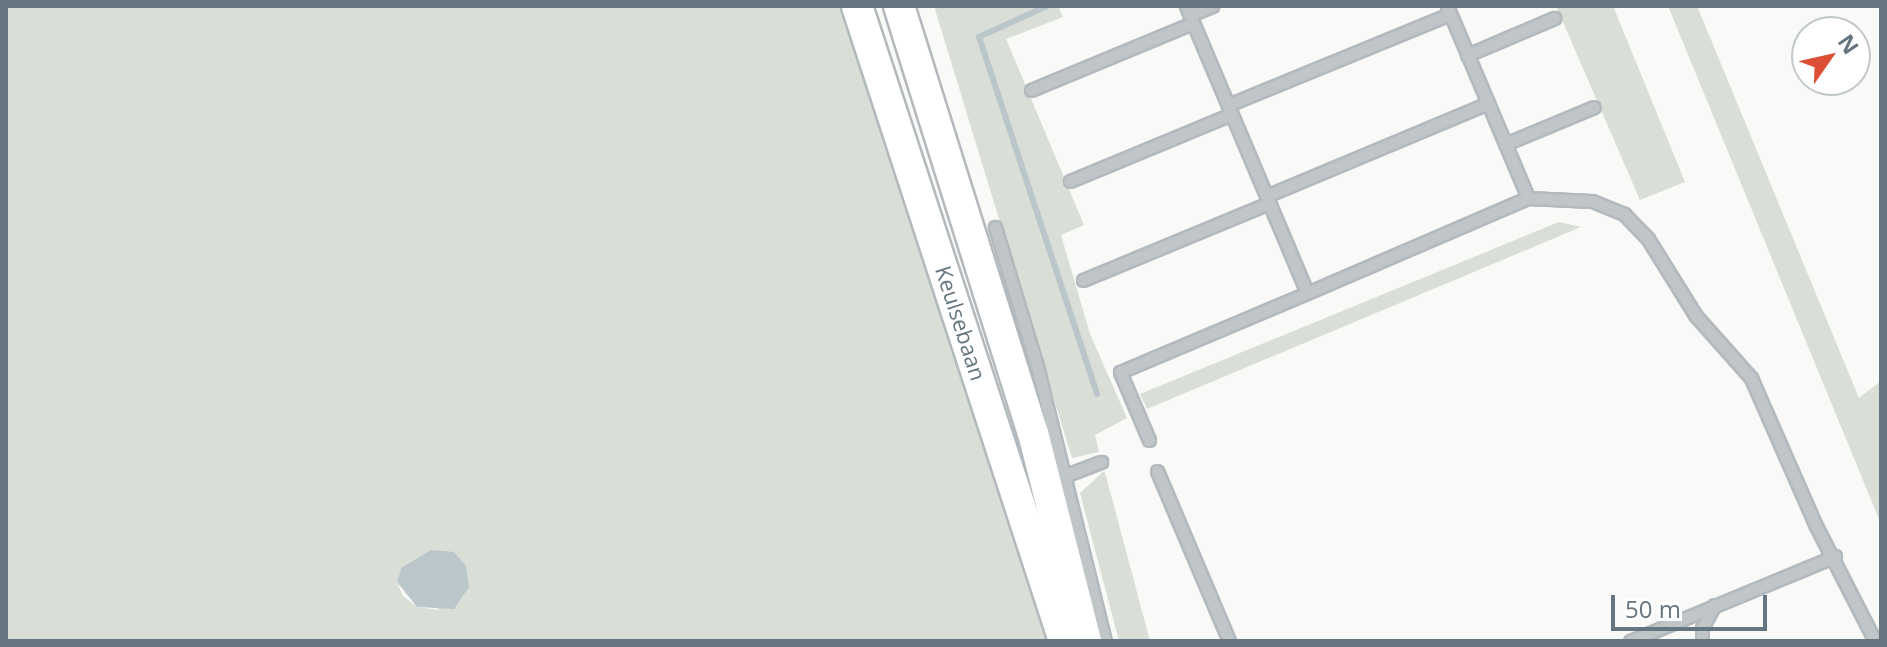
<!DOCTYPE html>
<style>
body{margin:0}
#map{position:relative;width:1887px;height:647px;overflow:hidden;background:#f9f9f7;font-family:"Open Sans",sans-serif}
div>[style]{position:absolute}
.green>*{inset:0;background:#d9ded6}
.water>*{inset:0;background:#bac6ca}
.stream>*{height:6px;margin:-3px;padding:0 3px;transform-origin:3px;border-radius:3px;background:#bac6ca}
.roads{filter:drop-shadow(2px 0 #b3b9bd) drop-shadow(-2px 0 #b3b9bd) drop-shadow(0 2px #b3b9bd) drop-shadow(0 -2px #b3b9bd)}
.service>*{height:11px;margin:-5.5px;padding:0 5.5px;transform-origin:5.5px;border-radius:5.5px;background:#c0c5c8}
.secondary>*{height:30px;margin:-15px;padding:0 15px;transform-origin:15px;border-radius:15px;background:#fff}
span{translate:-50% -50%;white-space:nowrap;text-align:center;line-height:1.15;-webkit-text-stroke:8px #fff;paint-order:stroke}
.street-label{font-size:22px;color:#657680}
.frame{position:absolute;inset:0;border:8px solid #657680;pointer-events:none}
.north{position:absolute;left:1791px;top:16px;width:80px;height:80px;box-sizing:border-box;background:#fff;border:2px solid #c1c8cc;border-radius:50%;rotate:56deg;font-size:22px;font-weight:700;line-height:32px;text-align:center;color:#657680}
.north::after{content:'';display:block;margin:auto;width:28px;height:36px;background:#dc4f34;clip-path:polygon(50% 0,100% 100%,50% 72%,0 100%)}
.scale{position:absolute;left:1611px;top:595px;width:156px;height:36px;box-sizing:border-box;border:4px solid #657680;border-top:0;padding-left:10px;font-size:24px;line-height:28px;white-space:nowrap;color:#657680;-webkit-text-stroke:6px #fff;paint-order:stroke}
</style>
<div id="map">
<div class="green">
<i style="clip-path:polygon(evenodd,6px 6px,842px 6px,1048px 641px,6px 641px,6px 6px,401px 568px,439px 610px,417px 607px,403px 596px,397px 582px,401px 568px)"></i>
<i style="clip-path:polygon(934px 6px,1058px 6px,1063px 17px,1006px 39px,1084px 225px,1061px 235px,1090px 334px,1127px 418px,1095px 435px,1099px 452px,1072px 458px)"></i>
<i style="clip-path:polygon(1556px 6px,1613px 6px,1685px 182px,1640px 200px)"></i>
<i style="clip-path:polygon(1668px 6px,1697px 6px,1859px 398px,1881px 381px,1881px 524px)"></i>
<i style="clip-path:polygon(1559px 222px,1581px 227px,1147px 409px,1140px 394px)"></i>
<i style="clip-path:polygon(1104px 471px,1107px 480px,1150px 641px,1119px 641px,1080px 493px)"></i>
</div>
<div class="water">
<i style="clip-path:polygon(431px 550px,454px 552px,466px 566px,469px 587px,454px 609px,417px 607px,397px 582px,401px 568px)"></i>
</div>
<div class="stream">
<i style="left:1047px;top:6px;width:75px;rotate:155.5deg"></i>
<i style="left:979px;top:37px;width:376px;rotate:71.7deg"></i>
</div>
<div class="roads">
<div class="service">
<i style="left:1186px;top:6px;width:311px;rotate:67.1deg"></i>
<i style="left:1307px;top:293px;width:241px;rotate:-23.3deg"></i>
<i style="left:1528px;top:198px;width:64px;rotate:2.7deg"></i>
<i style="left:1592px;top:201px;width:35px;rotate:22deg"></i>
<i style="left:1624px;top:214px;width:35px;rotate:46deg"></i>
<i style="left:1648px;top:239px;width:91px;rotate:58.1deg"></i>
<i style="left:1696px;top:316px;width:83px;rotate:48.4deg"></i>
<i style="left:1751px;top:378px;width:159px;rotate:66.3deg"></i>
<i style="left:1815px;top:524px;width:131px;rotate:62.9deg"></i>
<i style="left:1447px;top:6px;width:208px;rotate:67.1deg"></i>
<i style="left:1190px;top:15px;width:24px;rotate:-22deg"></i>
<i style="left:1467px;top:55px;width:95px;rotate:-23deg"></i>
<i style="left:1031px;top:90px;width:175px;rotate:-22.5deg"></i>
<i style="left:1228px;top:105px;width:240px;rotate:-22.3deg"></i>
<i style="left:1505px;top:144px;width:96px;rotate:-22.6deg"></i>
<i style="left:1070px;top:181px;width:175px;rotate:-22.5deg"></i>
<i style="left:1266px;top:196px;width:241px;rotate:-22.7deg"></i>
<i style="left:995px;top:227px;width:145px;rotate:73.2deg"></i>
<i style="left:1037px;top:366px;width:283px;rotate:76.1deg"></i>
<i style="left:1083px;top:280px;width:201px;rotate:-22.5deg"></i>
<i style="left:1149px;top:440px;width:74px;rotate:-113.1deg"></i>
<i style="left:1120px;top:372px;width:203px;rotate:-22.9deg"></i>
<i style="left:1157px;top:471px;width:185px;rotate:67deg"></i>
<i style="left:1064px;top:476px;width:40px;rotate:-21deg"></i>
<i style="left:1630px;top:641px;width:222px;rotate:-22.5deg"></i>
<i style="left:1702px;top:641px;width:13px;rotate:-90deg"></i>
<i style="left:1702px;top:628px;width:26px;rotate:-62deg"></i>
</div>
<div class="secondary">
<i style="left:857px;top:6px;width:668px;rotate:71.94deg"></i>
<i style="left:899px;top:6px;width:448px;rotate:72.6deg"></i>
<i style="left:1033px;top:433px;width:215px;rotate:75.7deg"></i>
</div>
</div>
<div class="street-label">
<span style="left:961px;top:323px;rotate:72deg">Keulsebaan</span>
</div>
<div class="frame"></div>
<div class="north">N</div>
<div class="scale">50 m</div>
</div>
